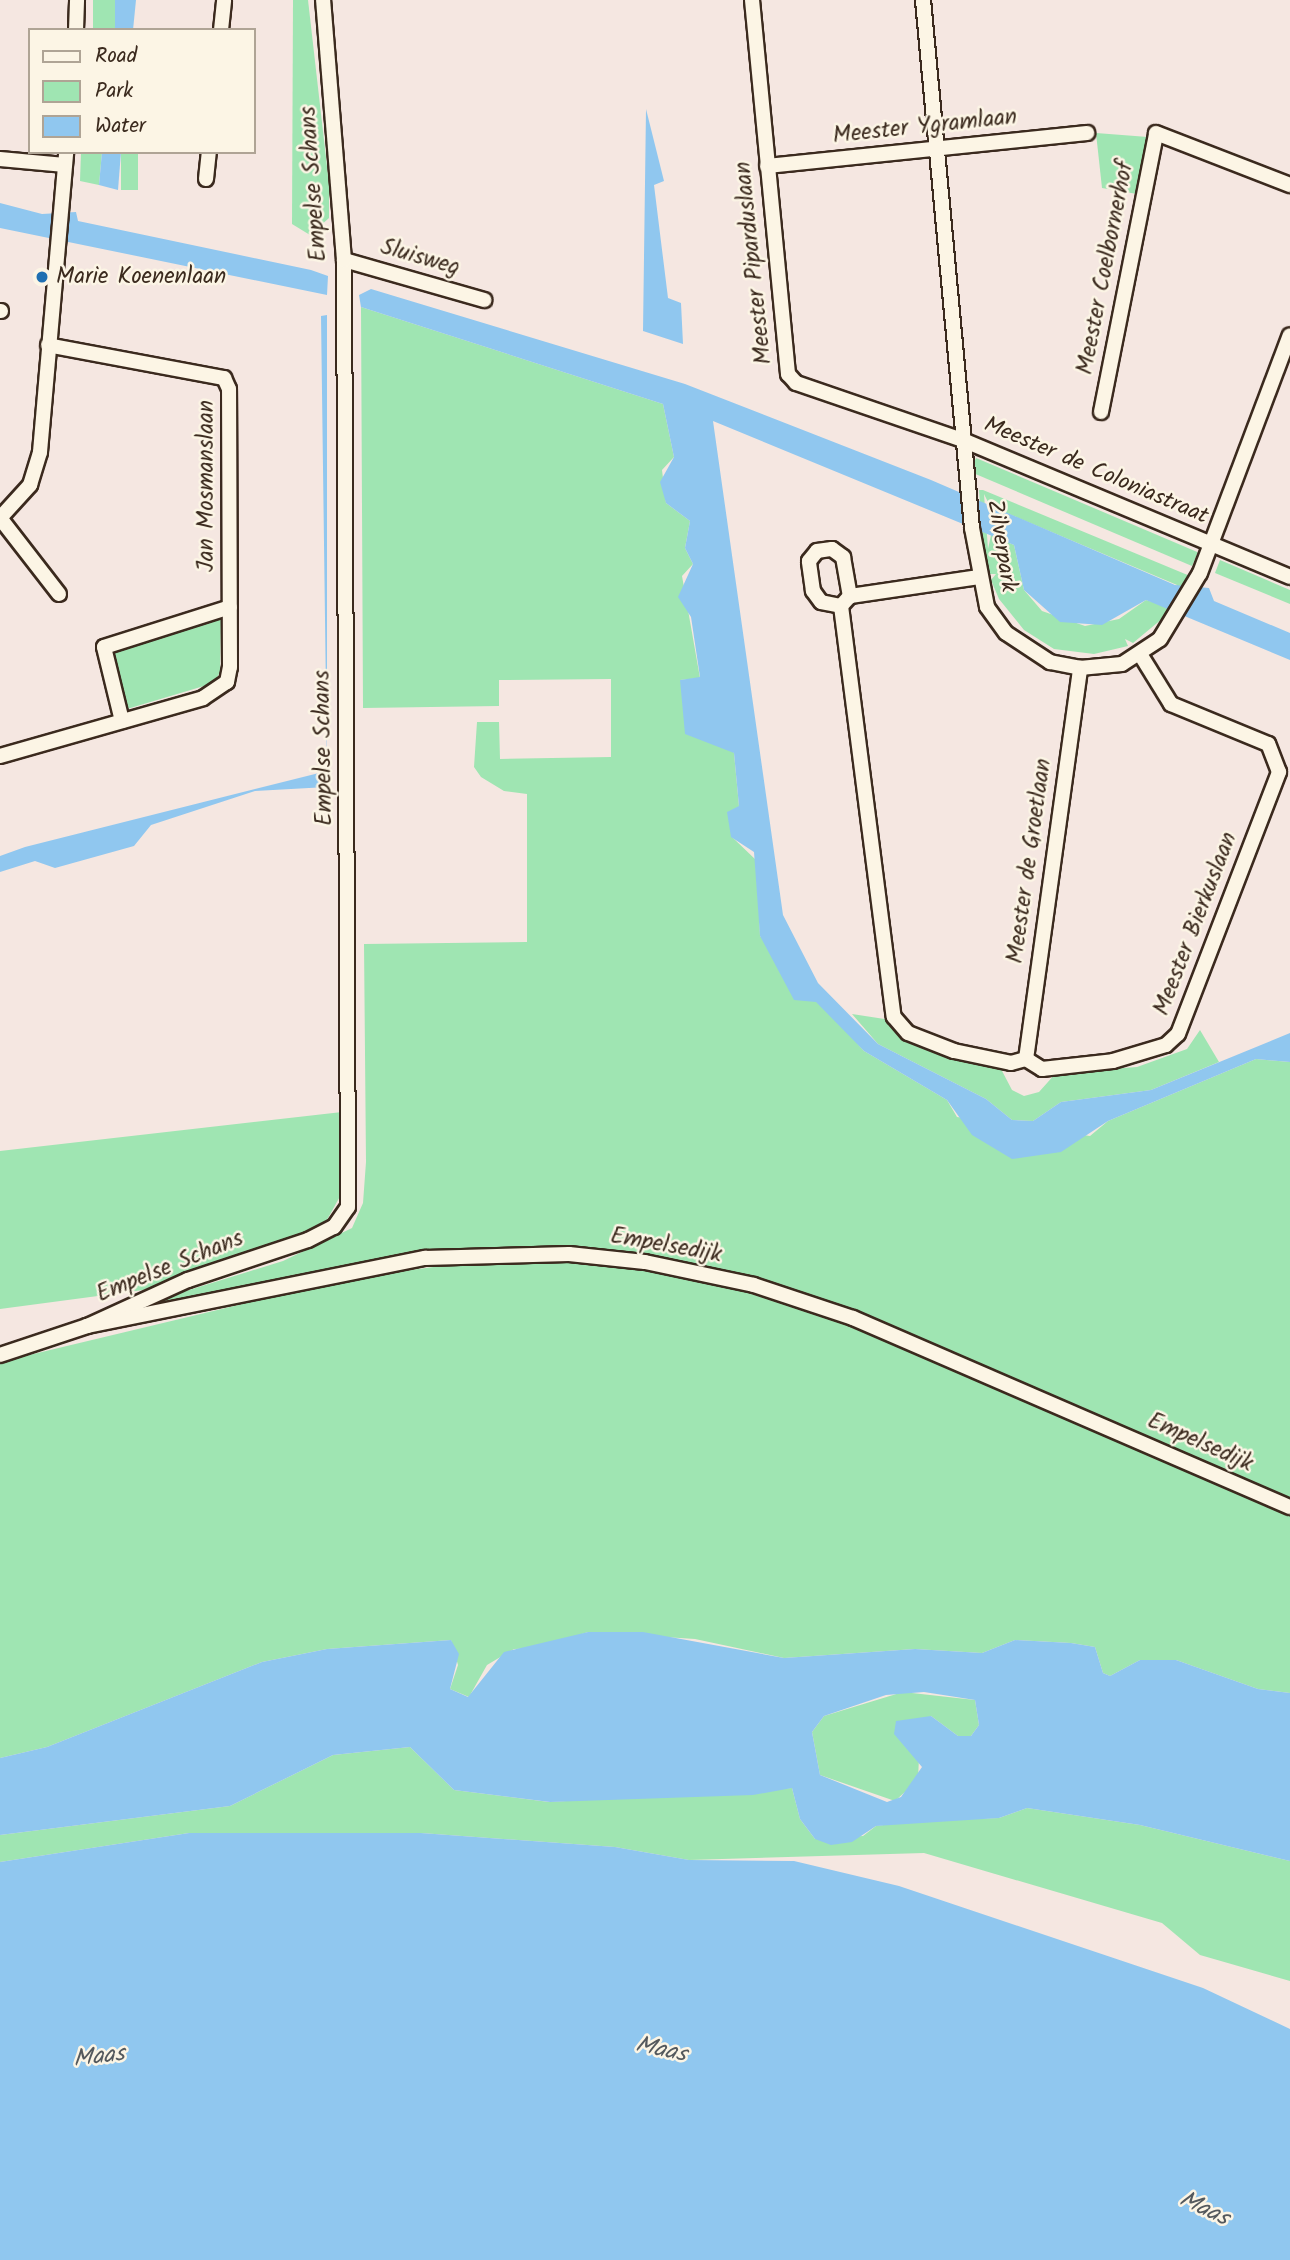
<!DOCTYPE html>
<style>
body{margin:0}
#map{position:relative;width:1290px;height:2260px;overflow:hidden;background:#f5e7e1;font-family:Kalam,sans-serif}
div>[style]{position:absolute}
.green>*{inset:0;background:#9fe5b2;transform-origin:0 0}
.water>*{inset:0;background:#90c7ef}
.roads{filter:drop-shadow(2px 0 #3b2a1e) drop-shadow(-2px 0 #3b2a1e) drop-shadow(0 2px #3b2a1e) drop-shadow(0 -2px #3b2a1e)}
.minor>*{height:14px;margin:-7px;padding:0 7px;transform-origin:7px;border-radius:7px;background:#fcf5e5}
.dots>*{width:19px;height:19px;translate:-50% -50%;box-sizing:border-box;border:4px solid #fcf5e5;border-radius:50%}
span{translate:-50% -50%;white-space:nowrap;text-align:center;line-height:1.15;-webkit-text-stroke:5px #fcf5e5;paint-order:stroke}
.street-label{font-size:23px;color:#3b2a1e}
.poi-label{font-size:23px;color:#3b2a1e}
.left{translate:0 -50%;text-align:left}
.water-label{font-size:24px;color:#54595d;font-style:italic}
.legend{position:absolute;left:28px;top:28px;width:228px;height:126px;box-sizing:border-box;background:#fcf5e5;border:2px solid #afa495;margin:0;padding:9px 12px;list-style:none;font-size:21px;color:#3b2a1e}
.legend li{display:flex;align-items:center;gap:14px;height:35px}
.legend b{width:35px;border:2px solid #afa495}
</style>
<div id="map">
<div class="green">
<i style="left:93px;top:0;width:22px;height:30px"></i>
<i style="clip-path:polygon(293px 0,308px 0,329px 184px,329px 218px,310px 235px,292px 224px)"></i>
<i style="clip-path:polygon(1096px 133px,1148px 137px,1137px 194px,1102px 188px)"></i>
<i style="clip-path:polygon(81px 152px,102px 152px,99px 185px,80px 181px)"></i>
<i style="left:121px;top:152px;width:17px;height:38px"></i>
<i style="clip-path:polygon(361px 307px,663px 404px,674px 457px,662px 470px,666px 503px,690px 521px,685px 548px,693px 564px,682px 576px,700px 678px,680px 680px,734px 753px,739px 806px,731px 836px,757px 861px,760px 936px,864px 1051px,947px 1100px,957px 1117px,1090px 1136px,1108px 1121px,1256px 1059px,1290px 1062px,1290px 1503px,843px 1307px,717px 1270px,627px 1252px,445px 1252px,294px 1277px,135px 1314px,134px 1307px,283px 1261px,352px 1228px,363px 1203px,366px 1162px,364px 944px,527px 942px,527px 794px,504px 791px,481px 777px,474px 767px,477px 722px,499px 722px,500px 759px,611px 757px,611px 679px,499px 680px,499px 706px,363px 708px)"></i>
<i style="left:976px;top:458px;width:241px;height:15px;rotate:23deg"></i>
<i style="clip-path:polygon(evenodd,979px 490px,983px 490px,1190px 576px,1169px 613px,1133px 643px,1125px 639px,1128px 646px,1094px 654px,1054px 649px,1024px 630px,999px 599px,991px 580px,996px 574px,989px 574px,984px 555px,979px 490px,984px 494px,990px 506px,1177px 585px,1169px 607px,1146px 600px,1119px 619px,1085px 626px,1042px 611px,1024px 590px,1014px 545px,991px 535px,988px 549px,984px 494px)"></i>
<i style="clip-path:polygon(1220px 560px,1290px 590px,1290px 604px,1215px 573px)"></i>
<i style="clip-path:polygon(221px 618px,220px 672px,214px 683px,127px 709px,113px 650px)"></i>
<i style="clip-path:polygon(852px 1014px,891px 1020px,952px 1054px,1001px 1069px,1012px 1090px,1024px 1096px,1039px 1092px,1056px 1073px,1137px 1067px,1187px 1049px,1200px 1030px,1219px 1062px,1151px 1090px,1061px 1102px,1033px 1121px,1012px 1120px,986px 1099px,878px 1044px)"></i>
<i style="clip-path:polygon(342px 1112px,343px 1191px,323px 1227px,143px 1290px,0 1309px,0 1151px)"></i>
<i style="clip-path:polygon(555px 1260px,620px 1263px,703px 1279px,840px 1321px,1290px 1514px,1290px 1693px,1258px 1689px,1176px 1660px,1140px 1660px,1110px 1676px,1103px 1673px,1095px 1647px,1071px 1643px,1015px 1640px,982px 1653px,915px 1649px,784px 1658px,695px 1639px,588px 1632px,539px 1648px,514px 1649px,487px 1665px,469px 1697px,450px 1689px,458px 1665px,451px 1640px,327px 1649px,262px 1662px,47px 1747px,0 1758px,0 1362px,351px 1278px,471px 1262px)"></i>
<i style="clip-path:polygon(903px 1692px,975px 1700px,979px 1725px,971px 1736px,958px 1736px,931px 1716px,908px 1746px,919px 1757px,918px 1780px,895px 1801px,820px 1775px,812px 1732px,824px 1716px)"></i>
<i style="clip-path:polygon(410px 1747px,454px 1790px,549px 1802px,792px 1788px,800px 1819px,815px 1839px,863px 1836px,876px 1826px,914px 1821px,999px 1818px,1027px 1808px,1140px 1825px,1290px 1861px,1290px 1981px,1200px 1955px,1162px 1923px,924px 1853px,689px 1860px,615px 1847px,421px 1833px,189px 1833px,0 1862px,0 1835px,230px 1806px,333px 1755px)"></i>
</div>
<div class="water">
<i style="clip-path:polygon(115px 0,136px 0,133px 30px,115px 30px)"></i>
<i style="clip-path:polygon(646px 109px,664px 181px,654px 185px,668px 298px,681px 303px,683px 344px,643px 331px)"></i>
<i style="clip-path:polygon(102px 152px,121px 152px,118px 190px,99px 185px)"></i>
<i style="clip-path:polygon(0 203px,42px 214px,76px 212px,78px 221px,311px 270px,328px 276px,327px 295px,0 228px)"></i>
<i style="clip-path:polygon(371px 289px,685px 384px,931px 480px,1175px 585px,1209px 588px,1214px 601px,1290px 633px,1290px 660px,1146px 600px,1102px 625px,1060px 622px,1024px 590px,1014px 545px,713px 421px,783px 915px,818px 983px,878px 1044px,986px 1099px,1012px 1120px,1033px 1121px,1061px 1102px,1151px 1090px,1290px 1033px,1290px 1062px,1256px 1059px,1108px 1121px,1061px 1152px,1012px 1159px,972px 1135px,947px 1100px,864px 1051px,816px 1002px,794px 1000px,760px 936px,754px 852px,731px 837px,727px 812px,739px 806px,734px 753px,685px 734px,680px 680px,700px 677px,691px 617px,678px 597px,693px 564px,685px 548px,690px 521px,666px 503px,660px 482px,674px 457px,663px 404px,361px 307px,359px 295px)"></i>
<i style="clip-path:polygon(327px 315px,327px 787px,255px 791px,151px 825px,134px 846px,55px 868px,35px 861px,0 872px,0 856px,25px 847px,327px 771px,321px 316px)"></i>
<i style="clip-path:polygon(evenodd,588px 1632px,643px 1632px,784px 1658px,915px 1649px,982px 1653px,1015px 1640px,1071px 1643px,1095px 1647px,1103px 1673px,1110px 1676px,1140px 1660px,1176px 1660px,1258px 1689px,1290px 1693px,1290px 1861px,1140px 1825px,1027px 1808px,999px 1818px,876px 1826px,852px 1842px,831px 1845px,815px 1839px,800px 1819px,792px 1788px,753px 1795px,550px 1802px,454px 1790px,410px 1747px,333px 1755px,230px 1806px,0 1835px,0 1758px,47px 1747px,262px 1662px,327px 1649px,451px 1640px,459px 1654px,450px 1689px,468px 1697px,504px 1652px,588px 1632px,924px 1692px,975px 1700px,979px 1725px,971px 1736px,958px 1736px,931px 1716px,896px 1721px,894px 1734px,922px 1767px,901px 1797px,887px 1802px,820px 1775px,812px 1732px,824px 1716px,886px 1695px,924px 1692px)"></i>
<i style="clip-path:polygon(189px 1833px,421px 1833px,615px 1847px,689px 1860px,794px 1861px,899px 1886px,1203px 1988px,1290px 2029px,1290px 2260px,0 2260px,0 1862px)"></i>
</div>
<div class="roads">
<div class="minor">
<i style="left:752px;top:0;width:376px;rotate:84.5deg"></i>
<i style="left:788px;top:374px;width:12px;rotate:48deg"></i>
<i style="left:796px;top:383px;width:179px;rotate:18.9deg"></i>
<i style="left:965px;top:441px;width:352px;rotate:22.7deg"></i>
<i style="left:923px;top:0;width:530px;rotate:84.7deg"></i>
<i style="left:972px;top:528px;width:80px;rotate:79.2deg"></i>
<i style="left:987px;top:607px;width:32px;rotate:54deg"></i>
<i style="left:1006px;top:633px;width:53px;rotate:33.4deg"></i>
<i style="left:1050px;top:662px;width:31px;rotate:11deg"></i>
<i style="left:1080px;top:668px;width:42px;rotate:-5.4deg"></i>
<i style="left:1122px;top:664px;width:45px;rotate:-33.3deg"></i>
<i style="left:1160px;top:639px;width:77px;rotate:-58.8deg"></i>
<i style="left:1200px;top:573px;width:254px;rotate:-69.3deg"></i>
<i style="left:76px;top:30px;width:30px;rotate:-88deg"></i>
<i style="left:221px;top:30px;width:30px;rotate:-84deg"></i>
<i style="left:0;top:159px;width:65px;rotate:5.3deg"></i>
<i style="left:767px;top:166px;width:322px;rotate:-5.9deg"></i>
<i style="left:206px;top:179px;width:27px;rotate:-84deg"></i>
<i style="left:344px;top:260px;width:146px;rotate:15.9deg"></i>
<i style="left:0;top:311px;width:1px"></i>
<i style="left:1101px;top:412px;width:284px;rotate:-78.8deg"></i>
<i style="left:1156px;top:133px;width:144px;rotate:21.2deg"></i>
<i style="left:979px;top:577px;width:130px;rotate:171.6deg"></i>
<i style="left:850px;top:596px;width:13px;rotate:132deg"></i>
<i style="left:841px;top:606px;width:414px;rotate:82.7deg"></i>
<i style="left:894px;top:1017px;width:21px;rotate:49deg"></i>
<i style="left:908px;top:1033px;width:49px;rotate:21.4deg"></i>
<i style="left:954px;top:1051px;width:58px;rotate:11.9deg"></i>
<i style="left:1011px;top:1063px;width:16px;rotate:-15deg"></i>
<i style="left:1026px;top:1059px;width:19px;rotate:32deg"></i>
<i style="left:1042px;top:1069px;width:71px;rotate:-6.4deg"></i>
<i style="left:1113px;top:1061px;width:55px;rotate:-16.8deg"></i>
<i style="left:1166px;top:1045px;width:16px;rotate:-43deg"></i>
<i style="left:1178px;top:1034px;width:281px;rotate:-68.9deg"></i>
<i style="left:1279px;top:772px;width:30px;rotate:-111deg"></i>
<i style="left:1268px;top:744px;width:105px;rotate:-157.6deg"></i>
<i style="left:1171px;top:704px;width:59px;rotate:-121.8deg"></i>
<i style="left:59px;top:594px;width:96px;rotate:-127.8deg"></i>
<i style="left:0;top:518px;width:45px;rotate:-47.7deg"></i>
<i style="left:30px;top:485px;width:34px;rotate:-73deg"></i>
<i style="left:40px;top:452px;width:301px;rotate:-85deg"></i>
<i style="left:841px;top:606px;width:20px;rotate:-169deg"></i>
<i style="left:821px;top:602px;width:14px;rotate:-126deg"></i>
<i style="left:813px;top:591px;width:30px;rotate:-98deg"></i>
<i style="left:809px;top:561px;width:13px;rotate:-51deg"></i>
<i style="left:817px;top:551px;width:15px;rotate:-8deg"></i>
<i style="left:832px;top:549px;width:14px;rotate:36deg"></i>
<i style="left:843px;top:557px;width:40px;rotate:80deg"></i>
<i style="left:122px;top:721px;width:76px;rotate:-103.7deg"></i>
<i style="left:104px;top:647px;width:132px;rotate:-17.6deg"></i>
<i style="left:0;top:756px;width:211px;rotate:-15.9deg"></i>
<i style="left:203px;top:698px;width:29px;rotate:-34deg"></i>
<i style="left:227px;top:682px;width:15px;rotate:-79deg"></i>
<i style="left:230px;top:667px;width:278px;rotate:-90.2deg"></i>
<i style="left:229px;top:389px;width:12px;rotate:-114deg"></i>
<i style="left:224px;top:378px;width:179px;rotate:-169.4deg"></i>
<i style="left:1026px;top:1059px;width:395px;rotate:-82.1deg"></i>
<i style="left:87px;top:1326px;width:111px;rotate:-24.5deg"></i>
<i style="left:188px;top:1280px;width:126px;rotate:-18.4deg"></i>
<i style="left:308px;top:1240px;width:29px;rotate:-27deg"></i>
<i style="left:334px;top:1227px;width:24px;rotate:-55deg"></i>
<i style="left:348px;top:1207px;width:947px;rotate:-90.24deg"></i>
<i style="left:344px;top:260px;width:261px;rotate:-94.6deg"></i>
<i style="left:0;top:1355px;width:92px;rotate:-18.4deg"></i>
<i style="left:87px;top:1326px;width:345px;rotate:-11.4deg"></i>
<i style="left:425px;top:1258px;width:144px;rotate:-1.6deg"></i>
<i style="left:569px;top:1254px;width:76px;rotate:6deg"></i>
<i style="left:645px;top:1262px;width:111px;rotate:11.9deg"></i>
<i style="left:754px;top:1285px;width:104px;rotate:18.4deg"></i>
<i style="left:853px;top:1318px;width:476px;rotate:23.4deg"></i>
</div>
</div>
<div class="dots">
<i style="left:42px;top:277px;background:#1f6fb2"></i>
</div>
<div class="street-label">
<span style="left:925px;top:127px;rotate:-6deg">Meester Ygramlaan</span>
<span style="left:314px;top:184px;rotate:-94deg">Empelse Schans</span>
<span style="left:420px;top:258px;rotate:16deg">Sluisweg</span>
<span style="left:754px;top:263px;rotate:-96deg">Meester Piparduslaan</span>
<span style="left:1106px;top:268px;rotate:-79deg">Meester Coelbornerhof</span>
<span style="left:1096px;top:471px;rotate:23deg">Meester de Coloniastraat</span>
<span style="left:207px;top:486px;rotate:-90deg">Jan Mosmanslaan</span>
<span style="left:1001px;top:546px;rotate:81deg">Zilverpark</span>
<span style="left:324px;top:748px;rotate:-91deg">Empelse Schans</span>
<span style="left:1030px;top:861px;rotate:-82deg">Meester de Groetlaan</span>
<span style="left:1196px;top:924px;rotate:-69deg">Meester Bierkuslaan</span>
<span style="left:666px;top:1246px;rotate:10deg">Empelsedijk</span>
<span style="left:170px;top:1267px;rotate:-22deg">Empelse Schans</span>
<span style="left:1200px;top:1443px;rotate:24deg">Empelsedijk</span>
</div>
<div class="poi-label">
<span class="left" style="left:56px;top:277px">Marie Koenenlaan</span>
</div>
<div class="water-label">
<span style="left:661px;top:2050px;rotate:12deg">Maas</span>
<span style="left:99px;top:2057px;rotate:-7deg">Maas</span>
<span style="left:1204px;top:2209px;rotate:25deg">Maas</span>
</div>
<ul class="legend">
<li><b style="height:9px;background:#fcf5e5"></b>Road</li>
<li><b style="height:19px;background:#9fe5b2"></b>Park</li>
<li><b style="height:19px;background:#90c7ef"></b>Water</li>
</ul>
</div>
